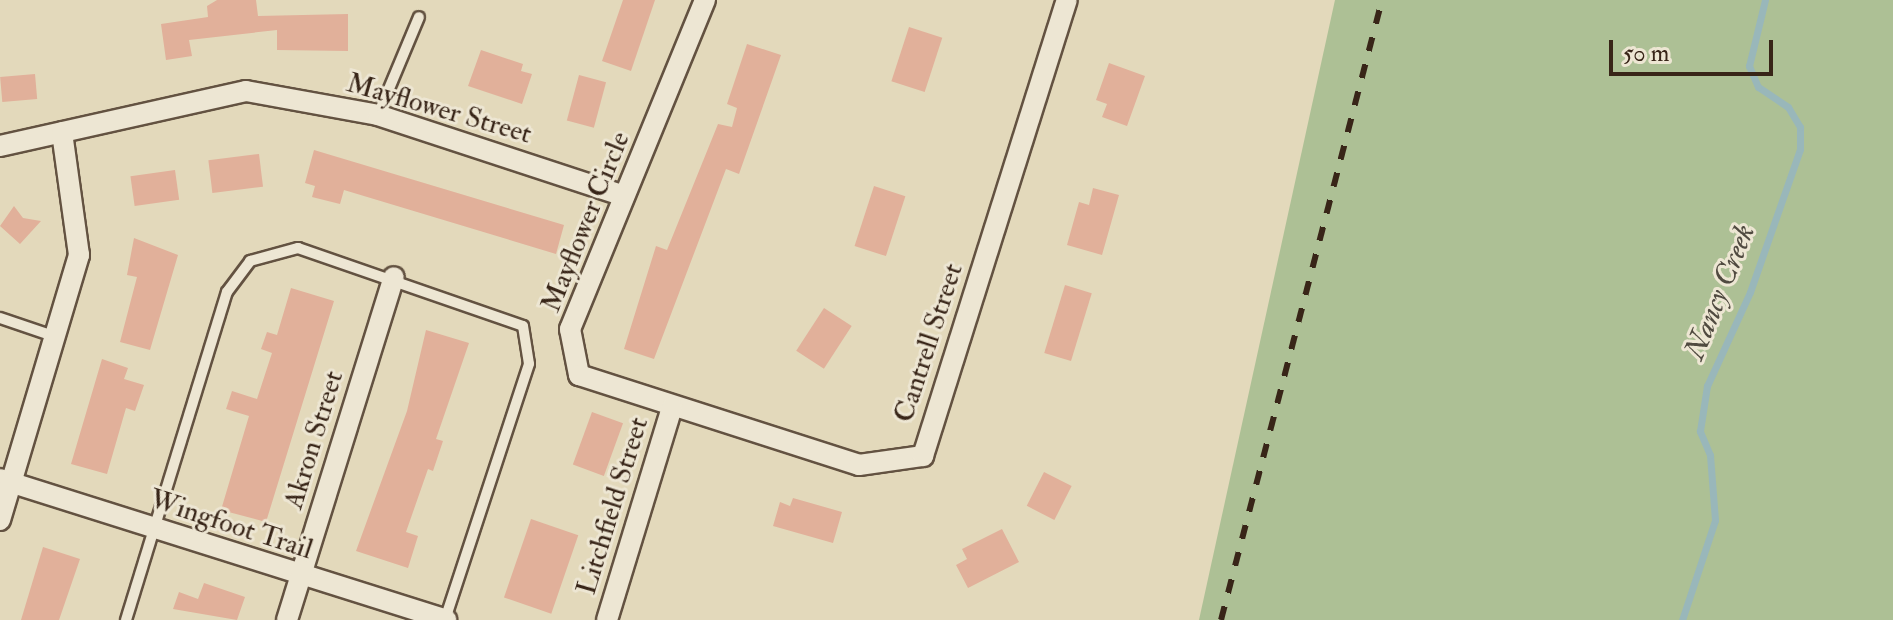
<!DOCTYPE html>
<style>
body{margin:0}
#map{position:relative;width:1893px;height:620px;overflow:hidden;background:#e3d9bb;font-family:"IM FELL Double Pica",serif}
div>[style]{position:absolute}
.green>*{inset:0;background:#adc095}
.stream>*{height:7px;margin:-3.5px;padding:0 3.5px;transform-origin:3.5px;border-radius:3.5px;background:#99b7ba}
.building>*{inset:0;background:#e1b09a;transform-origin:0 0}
.roads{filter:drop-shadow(2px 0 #635241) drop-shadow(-2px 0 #635241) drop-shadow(0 2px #635241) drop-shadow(0 -2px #635241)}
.lane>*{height:10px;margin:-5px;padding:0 5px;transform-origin:5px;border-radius:5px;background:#ede6d3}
.street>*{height:20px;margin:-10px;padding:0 10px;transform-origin:10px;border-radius:10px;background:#ede6d3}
.rail>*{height:6px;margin-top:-3px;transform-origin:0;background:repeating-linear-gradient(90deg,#382518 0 14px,transparent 0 28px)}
span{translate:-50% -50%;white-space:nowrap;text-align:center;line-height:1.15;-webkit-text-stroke:6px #ede6d3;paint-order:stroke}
.street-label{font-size:28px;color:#382518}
.water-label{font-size:30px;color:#504a40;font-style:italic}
.scale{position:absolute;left:1609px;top:40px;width:164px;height:36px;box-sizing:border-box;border:4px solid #382518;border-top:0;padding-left:10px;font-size:24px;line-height:28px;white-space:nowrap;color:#382518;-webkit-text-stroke:6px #ede6d3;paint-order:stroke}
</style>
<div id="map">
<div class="green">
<i style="clip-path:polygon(1335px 0,1893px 0,1893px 620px,1199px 620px)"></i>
</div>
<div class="stream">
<i style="left:1682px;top:620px;width:105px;rotate:-71.7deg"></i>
<i style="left:1715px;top:520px;width:65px;rotate:-94.4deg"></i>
<i style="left:1710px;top:455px;width:26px;rotate:-113deg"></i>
<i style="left:1700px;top:431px;width:46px;rotate:-81.2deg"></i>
<i style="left:1707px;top:386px;width:103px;rotate:-65.4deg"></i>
<i style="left:1750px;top:292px;width:151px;rotate:-70.7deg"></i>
<i style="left:1800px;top:149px;width:22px;rotate:-90deg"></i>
<i style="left:1800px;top:127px;width:23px;rotate:-121deg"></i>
<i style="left:1788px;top:107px;width:36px;rotate:-146deg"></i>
<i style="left:1758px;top:87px;width:23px;rotate:-113deg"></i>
<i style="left:1749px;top:66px;width:68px;rotate:-76.4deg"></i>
</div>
<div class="building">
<i style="clip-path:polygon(217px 0,256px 0,258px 16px,348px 14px,348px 51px,277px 50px,277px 30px,189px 40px,192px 56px,166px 60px,161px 24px,208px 17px,207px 6px)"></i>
<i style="clip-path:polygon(623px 0,655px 0,631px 71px,602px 61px)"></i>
<i style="left:909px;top:27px;width:35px;height:57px;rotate:18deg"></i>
<i style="clip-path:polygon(747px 44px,781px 55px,739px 174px,726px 169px,654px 359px,624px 349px,656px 246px,667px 250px,718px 124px,732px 127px,737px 108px,727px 104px)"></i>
<i style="clip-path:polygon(481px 50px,523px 64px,521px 71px,532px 74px,522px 104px,468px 86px)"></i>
<i style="clip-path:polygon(1109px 63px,1145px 76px,1127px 126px,1102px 117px,1107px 104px,1096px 100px)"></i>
<i style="left:35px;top:74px;width:25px;height:35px;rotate:85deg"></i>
<i style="left:579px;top:75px;width:28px;height:47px;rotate:15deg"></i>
<i style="clip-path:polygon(314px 150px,564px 225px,556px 254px,344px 190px,340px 204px,312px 197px,315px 186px,305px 183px)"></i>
<i style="left:259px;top:154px;width:33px;height:51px;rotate:83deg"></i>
<i style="left:175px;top:170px;width:30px;height:45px;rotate:82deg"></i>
<i style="left:874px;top:186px;width:33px;height:63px;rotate:18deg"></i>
<i style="clip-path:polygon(1093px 188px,1119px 195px,1102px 255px,1067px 245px,1079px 202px,1089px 205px)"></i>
<i style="clip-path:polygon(14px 206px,23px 218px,41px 221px,20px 244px,0 226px)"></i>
<i style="clip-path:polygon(134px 238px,178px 255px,150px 350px,120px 342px,137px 277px,127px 275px)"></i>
<i style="left:1065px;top:285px;width:28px;height:71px;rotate:17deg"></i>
<i style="clip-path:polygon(291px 288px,334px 301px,266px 522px,221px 510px,249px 416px,226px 409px,232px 391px,257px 399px,272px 353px,261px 349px,267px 332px,277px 335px)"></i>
<i style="left:824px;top:308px;width:33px;height:51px;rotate:33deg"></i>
<i style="clip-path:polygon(426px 330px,469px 343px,436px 439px,443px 441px,433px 471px,428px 469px,406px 532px,418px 536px,408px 568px,356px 551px,407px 411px)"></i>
<i style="clip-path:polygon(102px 359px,128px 368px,124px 379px,144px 385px,135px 411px,126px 408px,107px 474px,71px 464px)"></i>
<i style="left:592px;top:412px;width:33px;height:56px;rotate:20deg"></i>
<i style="left:1044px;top:472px;width:31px;height:38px;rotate:27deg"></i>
<i style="clip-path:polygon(793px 498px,842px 512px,833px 543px,773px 526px,780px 502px,790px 506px)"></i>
<i style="left:531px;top:519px;width:50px;height:83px;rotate:19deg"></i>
<i style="clip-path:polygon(1002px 529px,1019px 562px,968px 588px,956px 565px,967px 559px,962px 549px)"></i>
<i style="clip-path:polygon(43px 547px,80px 559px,59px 620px,21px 620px)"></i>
<i style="clip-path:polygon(204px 583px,245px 597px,237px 620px,173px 609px,179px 592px,198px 599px)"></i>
</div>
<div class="roads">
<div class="lane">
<i style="left:378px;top:115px;width:106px;rotate:-67.3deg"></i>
<i style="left:0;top:318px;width:59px;rotate:18.7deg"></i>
<i style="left:126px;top:620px;width:343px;rotate:-72.9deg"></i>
<i style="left:227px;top:292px;width:39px;rotate:-53deg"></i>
<i style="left:250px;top:261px;width:50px;rotate:-15.2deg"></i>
<i style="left:298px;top:248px;width:238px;rotate:19.1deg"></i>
<i style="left:523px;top:326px;width:38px;rotate:81deg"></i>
<i style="left:529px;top:364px;width:269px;rotate:108.2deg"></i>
</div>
<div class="street">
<i style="left:705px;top:0;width:356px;rotate:112.3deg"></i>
<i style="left:570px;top:329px;width:47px;rotate:78.9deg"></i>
<i style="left:579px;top:375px;width:294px;rotate:17.8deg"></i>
<i style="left:859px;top:465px;width:65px;rotate:-8deg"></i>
<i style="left:923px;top:456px;width:478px;rotate:-72.5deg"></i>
<i style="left:0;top:146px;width:252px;rotate:-12.6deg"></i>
<i style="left:246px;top:91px;width:134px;rotate:10.3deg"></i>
<i style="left:378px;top:115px;width:259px;rotate:18.2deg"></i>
<i style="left:0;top:479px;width:468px;rotate:17.5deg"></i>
<i style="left:0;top:520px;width:277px;rotate:-73.4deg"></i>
<i style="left:79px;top:255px;width:124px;rotate:-97.9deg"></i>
<i style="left:287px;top:620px;width:359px;rotate:-72.7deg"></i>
<i style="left:607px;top:620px;width:222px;rotate:-73deg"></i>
</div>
</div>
<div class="rail">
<i style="left:1221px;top:620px;width:641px;rotate:-75.44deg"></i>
</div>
<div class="street-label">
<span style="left:439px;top:109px;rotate:16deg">Mayflower Street</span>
<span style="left:586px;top:222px;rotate:-68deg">Mayflower Circle</span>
<span style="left:929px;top:343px;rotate:-72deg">Cantrell Street</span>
<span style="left:314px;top:440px;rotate:-73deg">Akron Street</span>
<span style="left:613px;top:506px;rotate:-73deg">Litchfield Street</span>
<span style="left:231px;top:525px;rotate:18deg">Wingfoot Trail</span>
</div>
<div class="water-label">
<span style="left:1720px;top:292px;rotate:-68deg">Nancy Creek</span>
</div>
<div class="scale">50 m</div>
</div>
